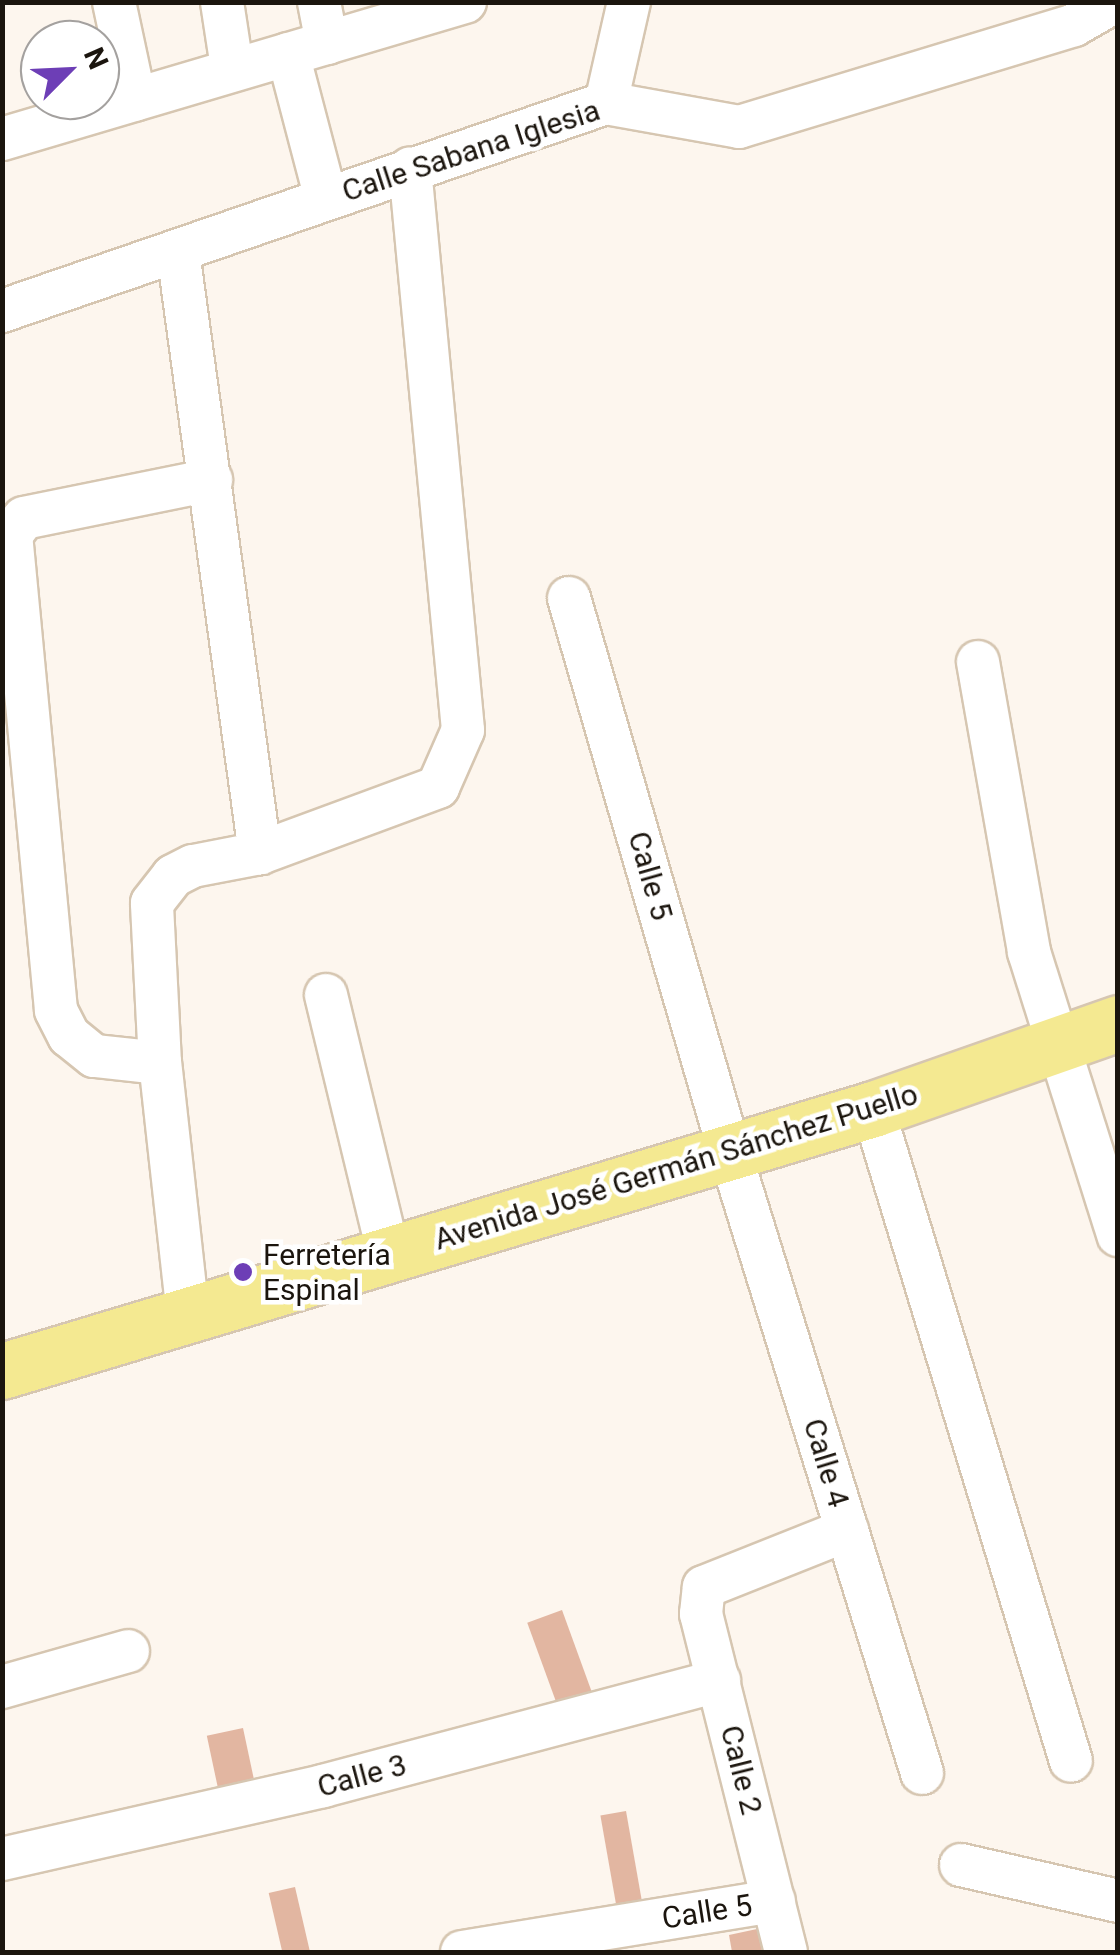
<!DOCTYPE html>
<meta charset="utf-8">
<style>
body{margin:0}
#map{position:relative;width:1120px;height:1955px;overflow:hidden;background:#fdf6ee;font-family:Roboto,sans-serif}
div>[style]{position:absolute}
.building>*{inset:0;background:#e2b6a1;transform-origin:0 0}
.roads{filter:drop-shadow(2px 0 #d6c6b1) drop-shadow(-2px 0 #d6c6b1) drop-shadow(0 2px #d6c6b1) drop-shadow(0 -2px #d6c6b1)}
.minor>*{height:42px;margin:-21px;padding:0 21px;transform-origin:21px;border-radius:21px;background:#fff}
.major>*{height:55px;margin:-27.5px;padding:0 27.5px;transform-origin:27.5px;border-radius:27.5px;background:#f4e991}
.dots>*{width:28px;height:28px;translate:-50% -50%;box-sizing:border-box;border:5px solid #fff;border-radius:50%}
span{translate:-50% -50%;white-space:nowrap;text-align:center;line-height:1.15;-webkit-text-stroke:9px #fff;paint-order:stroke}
.street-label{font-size:30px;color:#1b150e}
.poi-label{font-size:30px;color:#1b150e}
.left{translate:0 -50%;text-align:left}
.frame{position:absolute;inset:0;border:5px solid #1b150e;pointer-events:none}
.north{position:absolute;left:20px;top:20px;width:100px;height:100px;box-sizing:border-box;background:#fff;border:2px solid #a4a19f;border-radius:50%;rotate:66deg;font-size:28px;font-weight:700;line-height:40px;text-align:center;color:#1b150e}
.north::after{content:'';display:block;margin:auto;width:35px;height:45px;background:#6d3eb6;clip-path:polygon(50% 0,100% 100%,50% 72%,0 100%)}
</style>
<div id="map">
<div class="building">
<i style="left:562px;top:1610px;width:89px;height:37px;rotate:70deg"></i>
<i style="left:243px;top:1728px;width:58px;height:37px;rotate:78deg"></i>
<i style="left:626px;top:1811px;width:95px;height:26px;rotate:80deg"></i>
<i style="left:295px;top:1887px;width:65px;height:27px;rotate:77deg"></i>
<i style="clip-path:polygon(766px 1927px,771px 1952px,732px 1952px,729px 1935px)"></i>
</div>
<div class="roads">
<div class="minor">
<i style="left:114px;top:2px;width:100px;rotate:77.9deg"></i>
<i style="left:222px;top:2px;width:66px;rotate:81.3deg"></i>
<i style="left:319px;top:2px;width:42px;rotate:79deg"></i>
<i style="left:288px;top:54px;width:150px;rotate:75.3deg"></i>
<i style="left:606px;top:103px;width:104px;rotate:-77.2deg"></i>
<i style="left:2px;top:139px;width:483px;rotate:-16.5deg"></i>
<i style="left:178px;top:252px;width:607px;rotate:82.23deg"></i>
<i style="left:2px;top:311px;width:639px;rotate:-19deg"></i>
<i style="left:606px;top:103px;width:135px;rotate:10.2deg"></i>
<i style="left:739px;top:127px;width:350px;rotate:-16.9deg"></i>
<i style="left:1074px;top:25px;width:46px;rotate:-29.9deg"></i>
<i style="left:569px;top:598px;width:578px;rotate:73.82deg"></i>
<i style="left:730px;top:1153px;width:649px;rotate:72.79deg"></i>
<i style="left:978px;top:662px;width:294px;rotate:80deg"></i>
<i style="left:1029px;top:952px;width:297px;rotate:72.5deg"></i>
<i style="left:326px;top:995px;width:268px;rotate:76.4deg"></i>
<i style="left:160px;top:1063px;width:66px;rotate:-173.9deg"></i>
<i style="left:94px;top:1056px;width:32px;rotate:-141deg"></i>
<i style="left:69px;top:1036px;width:29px;rotate:-117deg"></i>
<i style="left:56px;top:1010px;width:477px;rotate:-95.4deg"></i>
<i style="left:11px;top:535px;width:21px;rotate:-53deg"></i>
<i style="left:24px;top:518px;width:191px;rotate:-11.5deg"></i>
<i style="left:873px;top:1109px;width:681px;rotate:73.11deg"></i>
<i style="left:188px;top:1315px;width:254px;rotate:-96.3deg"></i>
<i style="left:160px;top:1063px;width:160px;rotate:-92.9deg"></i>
<i style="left:152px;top:903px;width:34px;rotate:-52deg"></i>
<i style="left:173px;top:876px;width:22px;rotate:-27deg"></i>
<i style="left:193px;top:866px;width:68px;rotate:-11deg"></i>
<i style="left:260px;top:853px;width:190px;rotate:-20.3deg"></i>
<i style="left:438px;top:787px;width:62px;rotate:-66.3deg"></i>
<i style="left:463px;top:730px;width:564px;rotate:-95.39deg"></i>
<i style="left:2px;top:1687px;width:131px;rotate:-15.9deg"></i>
<i style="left:2px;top:1859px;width:329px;rotate:-12.8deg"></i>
<i style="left:323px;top:1786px;width:410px;rotate:-14.9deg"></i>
<i style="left:961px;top:1865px;width:161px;rotate:12.9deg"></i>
<i style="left:462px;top:1952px;width:316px;rotate:-9.3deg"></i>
<i style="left:786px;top:1952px;width:349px;rotate:-104.1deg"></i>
<i style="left:701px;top:1614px;width:27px;rotate:-84deg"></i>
<i style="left:704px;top:1587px;width:154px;rotate:-21.7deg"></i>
</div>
<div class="major">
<i style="left:2px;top:1371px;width:910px;rotate:-16.74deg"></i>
<i style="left:873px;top:1109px;width:260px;rotate:-19.3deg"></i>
</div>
</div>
<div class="dots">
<i style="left:243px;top:1272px;background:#6d3eb6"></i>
</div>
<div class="street-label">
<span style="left:471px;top:151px;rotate:-18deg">Calle Sabana Iglesia</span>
<span style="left:650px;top:876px;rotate:74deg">Calle 5</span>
<span style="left:676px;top:1167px;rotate:-17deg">Avenida José Germán Sánchez Puello</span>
<span style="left:826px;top:1463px;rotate:73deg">Calle 4</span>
<span style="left:741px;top:1770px;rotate:76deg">Calle 2</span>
<span style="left:362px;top:1776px;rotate:-15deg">Calle 3</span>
<span style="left:707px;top:1912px;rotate:-9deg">Calle 5</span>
</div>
<div class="poi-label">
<span class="left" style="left:263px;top:1272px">Ferretería<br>Espinal</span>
</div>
<div class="frame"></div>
<div class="north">N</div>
</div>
